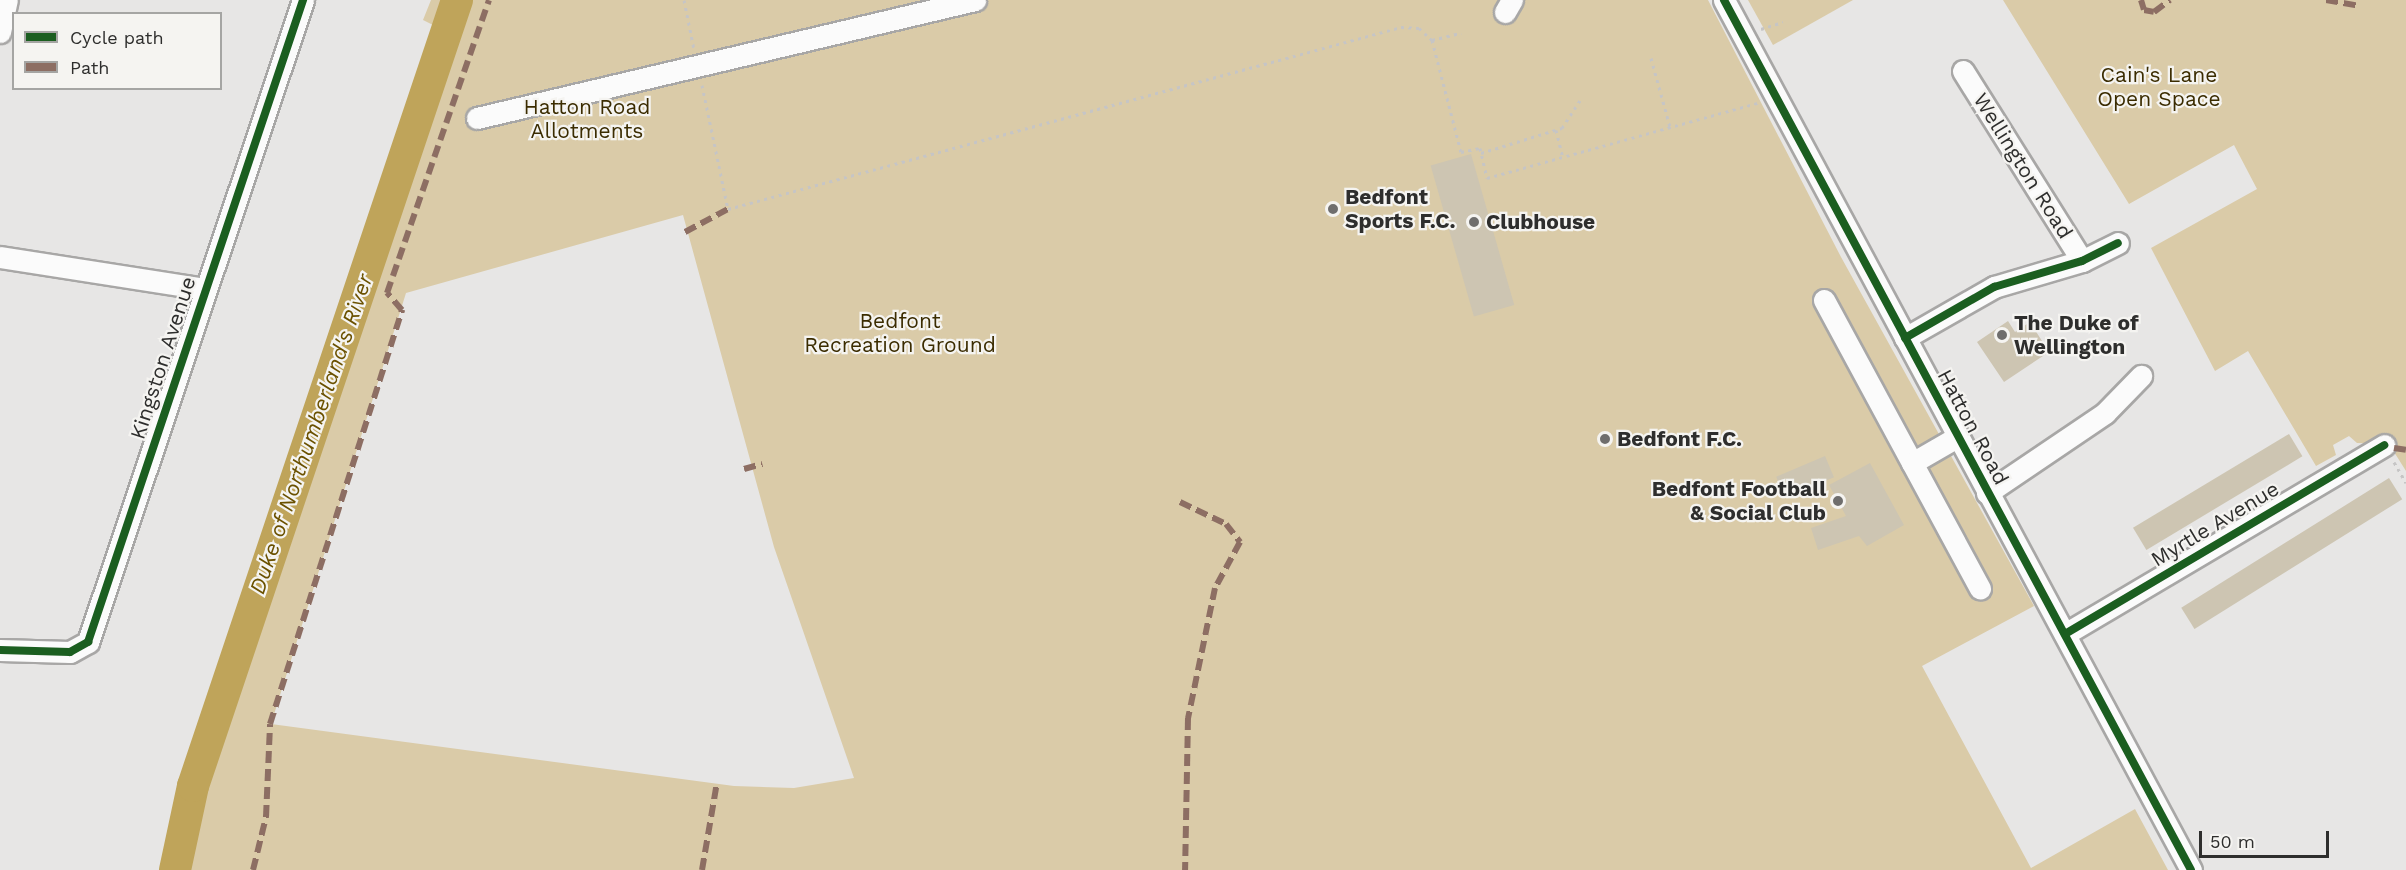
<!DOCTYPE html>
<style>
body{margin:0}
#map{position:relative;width:2406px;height:870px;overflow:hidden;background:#e7e6e5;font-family:"Work Sans",sans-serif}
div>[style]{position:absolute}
.green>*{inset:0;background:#dacba8}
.river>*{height:32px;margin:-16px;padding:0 16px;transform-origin:16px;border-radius:16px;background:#bfa45a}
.building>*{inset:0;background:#cdc5b2;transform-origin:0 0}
.path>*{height:3px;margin-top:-1.5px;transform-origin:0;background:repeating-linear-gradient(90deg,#c6c5c5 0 3px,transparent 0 7.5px)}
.roads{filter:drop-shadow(2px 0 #a8a7a6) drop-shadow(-2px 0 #a8a7a6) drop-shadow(0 2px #a8a7a6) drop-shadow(0 -2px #a8a7a6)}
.minor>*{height:21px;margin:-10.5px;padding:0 10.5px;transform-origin:10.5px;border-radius:10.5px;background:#fbfbfb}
.quiet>*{height:6px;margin-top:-3px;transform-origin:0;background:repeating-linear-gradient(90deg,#8d6e63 0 12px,transparent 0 18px)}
.cycleway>*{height:8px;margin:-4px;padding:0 4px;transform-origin:4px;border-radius:4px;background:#1b5e20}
.dots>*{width:16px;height:16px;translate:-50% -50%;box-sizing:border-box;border:3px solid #f5f4f1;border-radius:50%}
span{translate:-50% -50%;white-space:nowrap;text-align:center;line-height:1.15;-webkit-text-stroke:4.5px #f5f4f1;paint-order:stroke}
.park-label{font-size:21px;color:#3b2c00}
.street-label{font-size:21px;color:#2e2e2d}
.poi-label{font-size:21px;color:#2e2e2d;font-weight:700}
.left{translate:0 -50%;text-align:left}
.right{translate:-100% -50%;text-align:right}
.water-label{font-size:22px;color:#6b5100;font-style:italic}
.legend{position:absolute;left:12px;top:12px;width:210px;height:78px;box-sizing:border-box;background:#f5f4f1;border:2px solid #a5a5a3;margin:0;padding:8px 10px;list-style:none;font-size:18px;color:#2e2e2d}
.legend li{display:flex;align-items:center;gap:12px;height:30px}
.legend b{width:30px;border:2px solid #a5a5a3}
.scale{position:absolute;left:2199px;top:831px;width:130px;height:27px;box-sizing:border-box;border:3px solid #2e2e2d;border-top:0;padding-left:8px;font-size:18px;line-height:21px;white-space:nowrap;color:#2e2e2d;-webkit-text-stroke:4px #f5f4f1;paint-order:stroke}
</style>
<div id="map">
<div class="green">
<i style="clip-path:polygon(431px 0,448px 0,439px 28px,423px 20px)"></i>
<i style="clip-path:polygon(evenodd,469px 0,1708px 0,1841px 257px,2034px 606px,1922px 666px,2031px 868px,2135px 809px,2168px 870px,184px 870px,202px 787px,303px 507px,469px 0,683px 215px,774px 547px,854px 778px,794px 788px,734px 786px,271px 724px,406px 293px,683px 215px)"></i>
<i style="clip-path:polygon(1748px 0,1853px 0,1773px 45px)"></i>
<i style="clip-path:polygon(2003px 0,2406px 0,2406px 471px,2389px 444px,2357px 443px,2349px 436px,2333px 445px,2336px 455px,2316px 466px,2248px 351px,2215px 371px,2151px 248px,2257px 189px,2234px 145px,2129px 204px)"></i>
</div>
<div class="river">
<i style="left:175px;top:870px;width:86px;rotate:-77.9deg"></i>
<i style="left:193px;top:786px;width:829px;rotate:-71.43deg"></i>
</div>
<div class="building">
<i style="left:1471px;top:154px;width:157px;height:42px;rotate:74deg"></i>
<i style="clip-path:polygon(2008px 321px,2015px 332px,2030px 322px,2049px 352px,2004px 382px,1977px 342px)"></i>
<i style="left:2289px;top:434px;width:26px;height:182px;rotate:59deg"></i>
<i style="left:1825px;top:456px;width:23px;height:53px;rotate:67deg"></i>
<i style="clip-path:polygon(1870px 463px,1904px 525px,1867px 546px,1859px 536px,1818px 550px,1811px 528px,1846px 516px,1829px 485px)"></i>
<i style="left:2389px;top:478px;width:25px;height:245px;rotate:58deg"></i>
</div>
<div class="path">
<i style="left:684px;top:0;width:50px;rotate:78.5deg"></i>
<i style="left:1761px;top:29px;width:23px;rotate:-18deg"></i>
<i style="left:1432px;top:40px;width:30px;rotate:-14deg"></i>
<i style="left:1651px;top:58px;width:72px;rotate:74.6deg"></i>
<i style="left:702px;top:85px;width:127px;rotate:78.2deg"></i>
<i style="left:728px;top:209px;width:697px;rotate:-15.13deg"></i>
<i style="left:1401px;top:27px;width:18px;rotate:3deg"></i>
<i style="left:1419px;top:28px;width:18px;rotate:43deg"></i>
<i style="left:1432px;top:40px;width:116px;rotate:75.5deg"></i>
<i style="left:1461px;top:152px;width:19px;rotate:-12deg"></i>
<i style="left:1480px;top:148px;width:31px;rotate:77deg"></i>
<i style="left:1487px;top:178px;width:281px;rotate:-15.5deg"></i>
<i style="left:1556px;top:130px;width:29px;rotate:76deg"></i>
<i style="left:1481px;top:153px;width:85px;rotate:-17.2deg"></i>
<i style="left:1562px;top:128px;width:33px;rotate:-57deg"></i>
<i style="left:2394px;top:462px;width:24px;rotate:60deg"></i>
</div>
<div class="roads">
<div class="minor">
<i style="left:1724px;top:0;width:987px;rotate:61.77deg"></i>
<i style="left:1505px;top:12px;width:14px;rotate:-60deg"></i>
<i style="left:0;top:32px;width:33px;rotate:-78deg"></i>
<i style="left:1963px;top:71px;width:224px;rotate:57.9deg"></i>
<i style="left:477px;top:118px;width:512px;rotate:-13.33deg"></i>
<i style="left:0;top:257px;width:206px;rotate:8.9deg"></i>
<i style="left:1824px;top:300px;width:328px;rotate:61.6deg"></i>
<i style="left:1905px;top:338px;width:103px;rotate:-29.8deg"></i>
<i style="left:1994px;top:287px;width:92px;rotate:-16.5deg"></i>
<i style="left:2082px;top:261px;width:40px;rotate:-26.6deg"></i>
<i style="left:1912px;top:463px;width:52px;rotate:-30deg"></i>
<i style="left:1987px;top:493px;width:143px;rotate:-34.1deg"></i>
<i style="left:2105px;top:413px;width:52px;rotate:-45.8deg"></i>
<i style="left:2065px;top:634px;width:371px;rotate:-30.6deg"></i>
<i style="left:0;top:650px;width:70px;rotate:1.6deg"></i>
<i style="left:70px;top:652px;width:21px;rotate:-29deg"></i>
<i style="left:88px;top:642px;width:677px;rotate:-71.48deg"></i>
</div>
</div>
<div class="quiet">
<i style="left:2141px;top:0;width:10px;rotate:73deg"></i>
<i style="left:2144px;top:10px;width:10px;rotate:11deg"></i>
<i style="left:2154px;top:12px;width:20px;rotate:-37deg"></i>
<i style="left:2326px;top:0;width:34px;rotate:10deg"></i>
<i style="left:685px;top:232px;width:49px;rotate:-28.1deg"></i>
<i style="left:2394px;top:448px;width:12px;rotate:9deg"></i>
<i style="left:744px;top:469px;width:19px;rotate:-16deg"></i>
<i style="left:1180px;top:502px;width:51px;rotate:25.6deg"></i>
<i style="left:1226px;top:524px;width:23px;rotate:52deg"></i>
<i style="left:1240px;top:542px;width:52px;rotate:118.5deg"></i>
<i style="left:1215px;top:588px;width:133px;rotate:101.7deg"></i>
<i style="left:1188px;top:718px;width:152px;rotate:91.1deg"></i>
<i style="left:253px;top:870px;width:55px;rotate:-76.2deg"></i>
<i style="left:266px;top:817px;width:93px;rotate:-87.5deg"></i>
<i style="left:270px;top:724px;width:435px;rotate:-72.3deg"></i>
<i style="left:402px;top:310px;width:23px;rotate:-131deg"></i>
<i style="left:387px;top:293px;width:310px;rotate:-70.8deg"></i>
<i style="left:702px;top:870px;width:89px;rotate:-80.3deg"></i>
</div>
<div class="cycleway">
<i style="left:1724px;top:0;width:987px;rotate:61.77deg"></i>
<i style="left:1905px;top:338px;width:103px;rotate:-29.8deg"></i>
<i style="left:1994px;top:287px;width:92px;rotate:-16.5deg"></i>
<i style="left:2082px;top:261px;width:40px;rotate:-26.6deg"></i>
<i style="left:2065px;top:634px;width:371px;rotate:-30.6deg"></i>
<i style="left:0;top:650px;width:70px;rotate:1.6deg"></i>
<i style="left:70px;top:652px;width:21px;rotate:-29deg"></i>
<i style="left:88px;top:642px;width:677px;rotate:-71.48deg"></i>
</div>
<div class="dots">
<i style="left:1333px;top:209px;background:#6f6e6d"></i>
<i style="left:1474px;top:222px;background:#6f6e6d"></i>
<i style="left:2002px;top:335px;background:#6f6e6d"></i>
<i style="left:1605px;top:439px;background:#6f6e6d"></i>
<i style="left:1838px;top:501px;background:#6f6e6d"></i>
</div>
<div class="park-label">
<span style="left:2159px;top:87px">Cain's Lane<br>Open Space</span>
<span style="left:587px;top:119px">Hatton Road<br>Allotments</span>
<span style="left:900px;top:333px">Bedfont<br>Recreation Ground</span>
</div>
<div class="street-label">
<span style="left:2023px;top:166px;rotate:58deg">Wellington Road</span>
<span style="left:163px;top:358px;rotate:-72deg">Kingston Avenue</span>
<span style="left:1973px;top:427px;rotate:62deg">Hatton Road</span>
<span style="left:2215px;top:524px;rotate:-31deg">Myrtle Avenue</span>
</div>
<div class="poi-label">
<span class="left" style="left:1345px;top:209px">Bedfont<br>Sports F.C.</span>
<span class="left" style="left:1486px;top:222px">Clubhouse</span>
<span class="left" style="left:2014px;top:335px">The Duke of<br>Wellington</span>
<span class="left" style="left:1617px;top:439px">Bedfont F.C.</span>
<span class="right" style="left:1826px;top:501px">Bedfont Football<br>&amp; Social Club</span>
</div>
<div class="water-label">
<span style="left:311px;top:434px;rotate:-71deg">Duke of Northumberland's River</span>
</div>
<ul class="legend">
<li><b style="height:8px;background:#1b5e20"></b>Cycle path</li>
<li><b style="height:8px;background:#8d6e63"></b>Path</li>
</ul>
<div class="scale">50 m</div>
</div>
